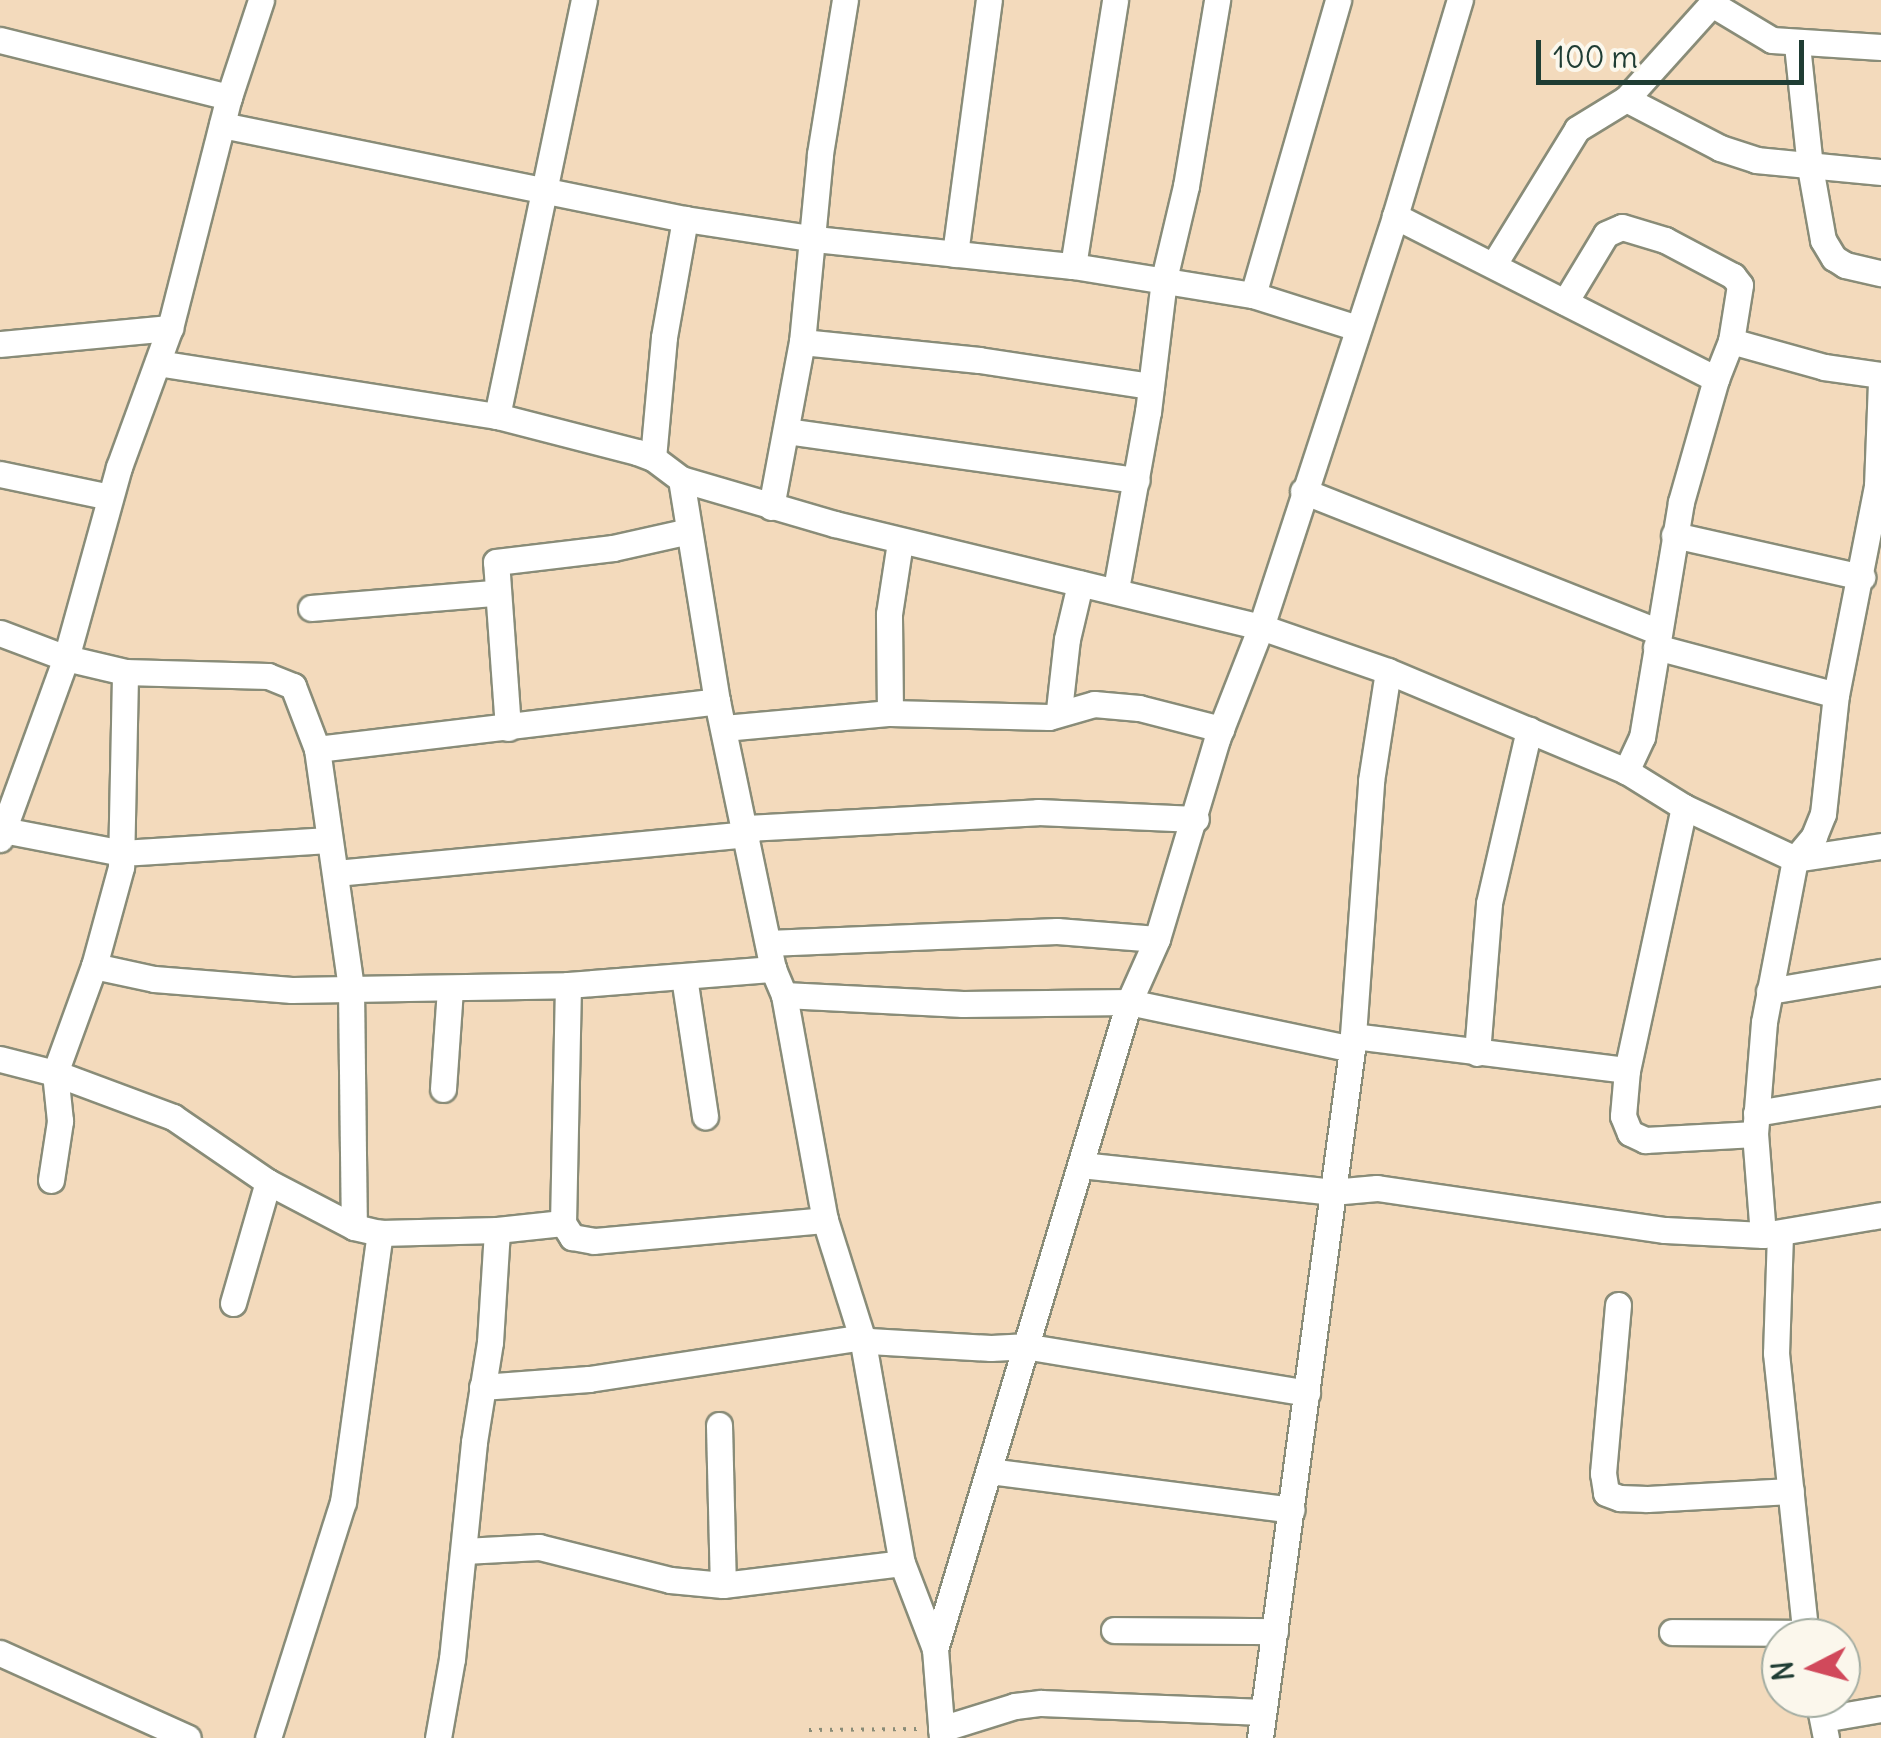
<!DOCTYPE html>
<style>
body{margin:0}
#map{position:relative;width:1881px;height:1738px;overflow:hidden;background:#f3dabc;font-family:Delius,sans-serif}
div>[style]{position:absolute}
.path>*{height:4px;margin-top:-2px;transform-origin:0;background:repeating-linear-gradient(90deg,#898c78 0 2.5px,transparent 0 10.5px)}
.roads{filter:drop-shadow(2px 0 #898c78) drop-shadow(-2px 0 #898c78) drop-shadow(0 2px #898c78) drop-shadow(0 -2px #898c78)}
.minor>*{height:25px;margin:-12.5px;padding:0 12.5px;transform-origin:12.5px;border-radius:12.5px;background:#fff}
span{translate:-50% -50%;white-space:nowrap;text-align:center;line-height:1.15;-webkit-text-stroke:8px #fbf7ec;paint-order:stroke}
.north{position:absolute;left:1761px;top:1618px;width:100px;height:100px;box-sizing:border-box;background:#fbf7ec;border:2px solid #a3ada2;border-radius:50%;rotate:264deg;font-size:28px;font-weight:700;line-height:40px;text-align:center;color:#1f3d34}
.north::after{content:'';display:block;margin:auto;width:35px;height:45px;background:#d1495b;clip-path:polygon(50% 0,100% 100%,50% 72%,0 100%)}
.scale{position:absolute;left:1536px;top:40px;width:268px;height:45px;box-sizing:border-box;border:5px solid #1f3d34;border-top:0;padding-left:12px;font-size:30px;line-height:35px;white-space:nowrap;color:#1f3d34;-webkit-text-stroke:8px #fbf7ec;paint-order:stroke}
</style>
<div id="map">
<div class="path">
<i style="left:809px;top:1730px;width:110px;rotate:-0.5deg"></i>
</div>
<div class="roads">
<div class="minor">
<i style="left:1712px;top:4px;width:70px;rotate:31deg"></i>
<i style="left:1772px;top:40px;width:109px;rotate:3.7deg"></i>
<i style="left:0;top:40px;width:236px;rotate:14deg"></i>
<i style="left:1797px;top:45px;width:123px;rotate:83.9deg"></i>
<i style="left:1810px;top:167px;width:74px;rotate:79.9deg"></i>
<i style="left:1823px;top:240px;width:21px;rotate:59deg"></i>
<i style="left:1834px;top:258px;width:13px;rotate:32deg"></i>
<i style="left:1845px;top:265px;width:37px;rotate:13deg"></i>
<i style="left:1626px;top:99px;width:106px;rotate:27.5deg"></i>
<i style="left:1720px;top:148px;width:38px;rotate:18deg"></i>
<i style="left:1756px;top:160px;width:126px;rotate:5.5deg"></i>
<i style="left:222px;top:125px;width:472px;rotate:11.5deg"></i>
<i style="left:685px;top:219px;width:132px;rotate:8.7deg"></i>
<i style="left:815px;top:239px;width:259px;rotate:6deg"></i>
<i style="left:1073px;top:266px;width:182px;rotate:9.2deg"></i>
<i style="left:1253px;top:295px;width:109px;rotate:17.6deg"></i>
<i style="left:1395px;top:216px;width:360px;rotate:26.9deg"></i>
<i style="left:955px;top:254px;width:256px;rotate:-82.4deg"></i>
<i style="left:1494px;top:264px;width:158px;rotate:-58.4deg"></i>
<i style="left:1577px;top:129px;width:57px;rotate:-31.5deg"></i>
<i style="left:1626px;top:99px;width:133px;rotate:-48deg"></i>
<i style="left:1073px;top:266px;width:269px;rotate:-81deg"></i>
<i style="left:1253px;top:295px;width:307px;rotate:-73.9deg"></i>
<i style="left:1565px;top:302px;width:79px;rotate:-58.9deg"></i>
<i style="left:1606px;top:234px;width:17px;rotate:-24deg"></i>
<i style="left:1622px;top:227px;width:45px;rotate:16.8deg"></i>
<i style="left:1665px;top:240px;width:77px;rotate:27.9deg"></i>
<i style="left:1733px;top:276px;width:11px;rotate:52deg"></i>
<i style="left:1740px;top:285px;width:57px;rotate:99.1deg"></i>
<i style="left:1731px;top:341px;width:41px;rotate:111.5deg"></i>
<i style="left:1716px;top:379px;width:128px;rotate:105.9deg"></i>
<i style="left:1681px;top:502px;width:238px;rotate:99.4deg"></i>
<i style="left:1642px;top:737px;width:38px;rotate:115deg"></i>
<i style="left:1731px;top:341px;width:97px;rotate:15.6deg"></i>
<i style="left:1824px;top:367px;width:58px;rotate:8deg"></i>
<i style="left:802px;top:342px;width:178px;rotate:5.8deg"></i>
<i style="left:979px;top:360px;width:174px;rotate:8.6deg"></i>
<i style="left:0;top:344px;width:171px;rotate:-5.4deg"></i>
<i style="left:158px;top:363px;width:343px;rotate:8.9deg"></i>
<i style="left:497px;top:416px;width:145px;rotate:14.4deg"></i>
<i style="left:637px;top:452px;width:17px;rotate:21deg"></i>
<i style="left:653px;top:458px;width:35px;rotate:37deg"></i>
<i style="left:681px;top:479px;width:160px;rotate:16.3deg"></i>
<i style="left:835px;top:524px;width:438px;rotate:13.6deg"></i>
<i style="left:1261px;top:627px;width:134px;rotate:19.1deg"></i>
<i style="left:1388px;top:671px;width:258px;rotate:22.8deg"></i>
<i style="left:1626px;top:771px;width:68px;rotate:31.8deg"></i>
<i style="left:1684px;top:807px;width:123px;rotate:25.1deg"></i>
<i style="left:1795px;top:859px;width:87px;rotate:-8.6deg"></i>
<i style="left:497px;top:416px;width:425px;rotate:-78.2deg"></i>
<i style="left:787px;top:431px;width:353px;rotate:8deg"></i>
<i style="left:653px;top:458px;width:121px;rotate:-84.8deg"></i>
<i style="left:664px;top:337px;width:120px;rotate:-79.9deg"></i>
<i style="left:0;top:474px;width:112px;rotate:11.8deg"></i>
<i style="left:681px;top:479px;width:225px;rotate:80.8deg"></i>
<i style="left:717px;top:701px;width:274px;rotate:78.2deg"></i>
<i style="left:773px;top:969px;width:28px;rotate:67deg"></i>
<i style="left:784px;top:995px;width:229px;rotate:79.7deg"></i>
<i style="left:825px;top:1220px;width:123px;rotate:72.5deg"></i>
<i style="left:862px;top:1337px;width:230px;rotate:80deg"></i>
<i style="left:902px;top:1563px;width:92px;rotate:69deg"></i>
<i style="left:935px;top:1649px;width:89px;rotate:85.5deg"></i>
<i style="left:1303px;top:491px;width:381px;rotate:21.6deg"></i>
<i style="left:771px;top:507px;width:168px;rotate:-79.4deg"></i>
<i style="left:802px;top:342px;width:189px;rotate:-84.5deg"></i>
<i style="left:820px;top:154px;width:156px;rotate:-80.8deg"></i>
<i style="left:1674px;top:535px;width:193px;rotate:12.6deg"></i>
<i style="left:1116px;top:589px;width:180px;rotate:-79.8deg"></i>
<i style="left:1148px;top:412px;width:134px;rotate:-83.1deg"></i>
<i style="left:1164px;top:279px;width:96px;rotate:-76.7deg"></i>
<i style="left:1186px;top:186px;width:189px;rotate:-80.5deg"></i>
<i style="left:311px;top:608px;width:185px;rotate:-4.7deg"></i>
<i style="left:0;top:633px;width:71px;rotate:20.7deg"></i>
<i style="left:66px;top:658px;width:61px;rotate:13.3deg"></i>
<i style="left:125px;top:672px;width:143px;rotate:1.6deg"></i>
<i style="left:268px;top:676px;width:27px;rotate:22deg"></i>
<i style="left:293px;top:686px;width:67px;rotate:69.1deg"></i>
<i style="left:317px;top:749px;width:242px;rotate:81.9deg"></i>
<i style="left:351px;top:989px;width:238px;rotate:89.3deg"></i>
<i style="left:1656px;top:647px;width:186px;rotate:14.9deg"></i>
<i style="left:1059px;top:710px;width:71px;rotate:-83.6deg"></i>
<i style="left:1067px;top:639px;width:57px;rotate:-76.7deg"></i>
<i style="left:890px;top:713px;width:99px;rotate:-90.6deg"></i>
<i style="left:889px;top:614px;width:73px;rotate:-81.3deg"></i>
<i style="left:508px;top:728px;width:166px;rotate:-94.1deg"></i>
<i style="left:496px;top:562px;width:118px;rotate:-6.8deg"></i>
<i style="left:613px;top:548px;width:78px;rotate:-12.6deg"></i>
<i style="left:724px;top:728px;width:167px;rotate:-5.2deg"></i>
<i style="left:890px;top:713px;width:159px;rotate:1.4deg"></i>
<i style="left:1049px;top:717px;width:47px;rotate:-16.1deg"></i>
<i style="left:1094px;top:704px;width:45px;rotate:5.1deg"></i>
<i style="left:1139px;top:708px;width:85px;rotate:14.4deg"></i>
<i style="left:317px;top:749px;width:403px;rotate:-6.8deg"></i>
<i style="left:1684px;top:807px;width:269px;rotate:102.2deg"></i>
<i style="left:1627px;top:1070px;width:46px;rotate:95deg"></i>
<i style="left:1623px;top:1116px;width:18px;rotate:68deg"></i>
<i style="left:1630px;top:1133px;width:17px;rotate:25deg"></i>
<i style="left:1645px;top:1140px;width:110px;rotate:-3.1deg"></i>
<i style="left:747px;top:828px;width:291px;rotate:-3.1deg"></i>
<i style="left:1038px;top:812px;width:158px;rotate:2.5deg"></i>
<i style="left:3px;top:830px;width:121px;rotate:10.9deg"></i>
<i style="left:122px;top:853px;width:207px;rotate:-3.6deg"></i>
<i style="left:0;top:839px;width:193px;rotate:-70deg"></i>
<i style="left:66px;top:658px;width:198px;rotate:-74.5deg"></i>
<i style="left:119px;top:467px;width:148px;rotate:-69.9deg"></i>
<i style="left:170px;top:328px;width:238px;rotate:-75.7deg"></i>
<i style="left:229px;top:97px;width:102px;rotate:-71.7deg"></i>
<i style="left:336px;top:873px;width:414px;rotate:-5.4deg"></i>
<i style="left:768px;top:943px;width:289px;rotate:-2.4deg"></i>
<i style="left:1057px;top:931px;width:100px;rotate:4.6deg"></i>
<i style="left:94px;top:966px;width:61px;rotate:12.2deg"></i>
<i style="left:154px;top:979px;width:138px;rotate:4.6deg"></i>
<i style="left:292px;top:990px;width:276px;rotate:-1deg"></i>
<i style="left:568px;top:985px;width:206px;rotate:-4.5deg"></i>
<i style="left:684px;top:977px;width:141px;rotate:81.4deg"></i>
<i style="left:568px;top:985px;width:238px;rotate:91.2deg"></i>
<i style="left:563px;top:1223px;width:17px;rotate:57deg"></i>
<i style="left:572px;top:1237px;width:22px;rotate:10deg"></i>
<i style="left:594px;top:1241px;width:232px;rotate:-5.2deg"></i>
<i style="left:1769px;top:991px;width:114px;rotate:-9.6deg"></i>
<i style="left:784px;top:995px;width:179px;rotate:2.9deg"></i>
<i style="left:963px;top:1004px;width:166px;rotate:-0.7deg"></i>
<i style="left:1129px;top:1002px;width:228px;rotate:11.9deg"></i>
<i style="left:1353px;top:1036px;width:276px;rotate:7.1deg"></i>
<i style="left:1477px;top:1053px;width:150px;rotate:-85.4deg"></i>
<i style="left:1489px;top:903px;width:178px;rotate:-77deg"></i>
<i style="left:0;top:1059px;width:57px;rotate:14.3deg"></i>
<i style="left:55px;top:1073px;width:126px;rotate:20.4deg"></i>
<i style="left:173px;top:1117px;width:115px;rotate:34.4deg"></i>
<i style="left:268px;top:1182px;width:97px;rotate:27.6deg"></i>
<i style="left:354px;top:1227px;width:27px;rotate:13deg"></i>
<i style="left:380px;top:1233px;width:117px;rotate:-1.5deg"></i>
<i style="left:497px;top:1230px;width:66px;rotate:-6.1deg"></i>
<i style="left:443px;top:1089px;width:99px;rotate:-86deg"></i>
<i style="left:1756px;top:1113px;width:127px;rotate:-9.5deg"></i>
<i style="left:1081px;top:1165px;width:252px;rotate:6.1deg"></i>
<i style="left:1332px;top:1192px;width:45px;rotate:-5.1deg"></i>
<i style="left:1377px;top:1188px;width:291px;rotate:8.3deg"></i>
<i style="left:1665px;top:1230px;width:98px;rotate:2.9deg"></i>
<i style="left:1763px;top:1235px;width:120px;rotate:-9.6deg"></i>
<i style="left:51px;top:1180px;width:60px;rotate:-81.3deg"></i>
<i style="left:60px;top:1121px;width:48px;rotate:-95.9deg"></i>
<i style="left:55px;top:1073px;width:114px;rotate:-70deg"></i>
<i style="left:94px;top:966px;width:103px;rotate:-74.7deg"></i>
<i style="left:121px;top:867px;width:195px;rotate:-88.8deg"></i>
<i style="left:1780px;top:1234px;width:119px;rotate:91.9deg"></i>
<i style="left:1776px;top:1353px;width:287px;rotate:84deg"></i>
<i style="left:1763px;top:1235px;width:101px;rotate:-94.5deg"></i>
<i style="left:1755px;top:1134px;width:112px;rotate:-85.4deg"></i>
<i style="left:1764px;top:1022px;width:166px;rotate:-79.2deg"></i>
<i style="left:1795px;top:859px;width:30px;rotate:-50deg"></i>
<i style="left:1814px;top:836px;width:24px;rotate:-68deg"></i>
<i style="left:1823px;top:814px;width:120px;rotate:-83.8deg"></i>
<i style="left:1836px;top:695px;width:213px;rotate:-78.9deg"></i>
<i style="left:1877px;top:486px;width:105px;rotate:-87.8deg"></i>
<i style="left:233px;top:1303px;width:126px;rotate:-73.9deg"></i>
<i style="left:1618px;top:1305px;width:169px;rotate:95.1deg"></i>
<i style="left:1603px;top:1473px;width:20px;rotate:81deg"></i>
<i style="left:1606px;top:1493px;width:15px;rotate:20deg"></i>
<i style="left:1620px;top:1498px;width:27px;rotate:2deg"></i>
<i style="left:1647px;top:1499px;width:144px;rotate:-3.2deg"></i>
<i style="left:482px;top:1387px;width:107px;rotate:-4.3deg"></i>
<i style="left:589px;top:1379px;width:276px;rotate:-8.7deg"></i>
<i style="left:862px;top:1337px;width:8px;rotate:30deg"></i>
<i style="left:869px;top:1341px;width:122px;rotate:3.3deg"></i>
<i style="left:991px;top:1348px;width:33px;rotate:-3deg"></i>
<i style="left:1024px;top:1346px;width:287px;rotate:9.4deg"></i>
<i style="left:719px;top:1425px;width:160px;rotate:88.6deg"></i>
<i style="left:989px;top:1471px;width:305px;rotate:7.3deg"></i>
<i style="left:464px;top:1551px;width:75px;rotate:-3.1deg"></i>
<i style="left:539px;top:1547px;width:135px;rotate:14.1deg"></i>
<i style="left:670px;top:1580px;width:53px;rotate:5.4deg"></i>
<i style="left:723px;top:1585px;width:180px;rotate:-7deg"></i>
<i style="left:1114px;top:1630px;width:161px;rotate:0.4deg"></i>
<i style="left:1672px;top:1632px;width:133px;rotate:0.4deg"></i>
<i style="left:935px;top:1649px;width:675px;rotate:-73.31deg"></i>
<i style="left:1129px;top:1002px;width:69px;rotate:-66deg"></i>
<i style="left:1157px;top:939px;width:209px;rotate:-73.3deg"></i>
<i style="left:1217px;top:739px;width:120px;rotate:-68.6deg"></i>
<i style="left:1261px;top:627px;width:432px;rotate:-71.9deg"></i>
<i style="left:1395px;top:216px;width:226px;rotate:-73.3deg"></i>
<i style="left:0;top:1653px;width:206px;rotate:24.3deg"></i>
<i style="left:1818px;top:1698px;width:41px;rotate:78.7deg"></i>
<i style="left:1823px;top:1719px;width:59px;rotate:-9.8deg"></i>
<i style="left:941px;top:1729px;width:77px;rotate:-17.3deg"></i>
<i style="left:1015px;top:1706px;width:26px;rotate:-7deg"></i>
<i style="left:1041px;top:1703px;width:222px;rotate:2.3deg"></i>
<i style="left:268px;top:1738px;width:248px;rotate:-72.4deg"></i>
<i style="left:343px;top:1502px;width:272px;rotate:-82.2deg"></i>
<i style="left:438px;top:1738px;width:80px;rotate:-80deg"></i>
<i style="left:452px;top:1659px;width:218px;rotate:-84.2deg"></i>
<i style="left:474px;top:1442px;width:101px;rotate:-80.9deg"></i>
<i style="left:490px;top:1342px;width:112px;rotate:-86.4deg"></i>
<i style="left:1260px;top:1738px;width:695px;rotate:-82.39deg"></i>
<i style="left:1352px;top:1049px;width:269px;rotate:-85.9deg"></i>
<i style="left:1371px;top:781px;width:111px;rotate:-81.2deg"></i>
</div>
</div>
<div class="north">N</div>
<div class="scale">100 m</div>
</div>
